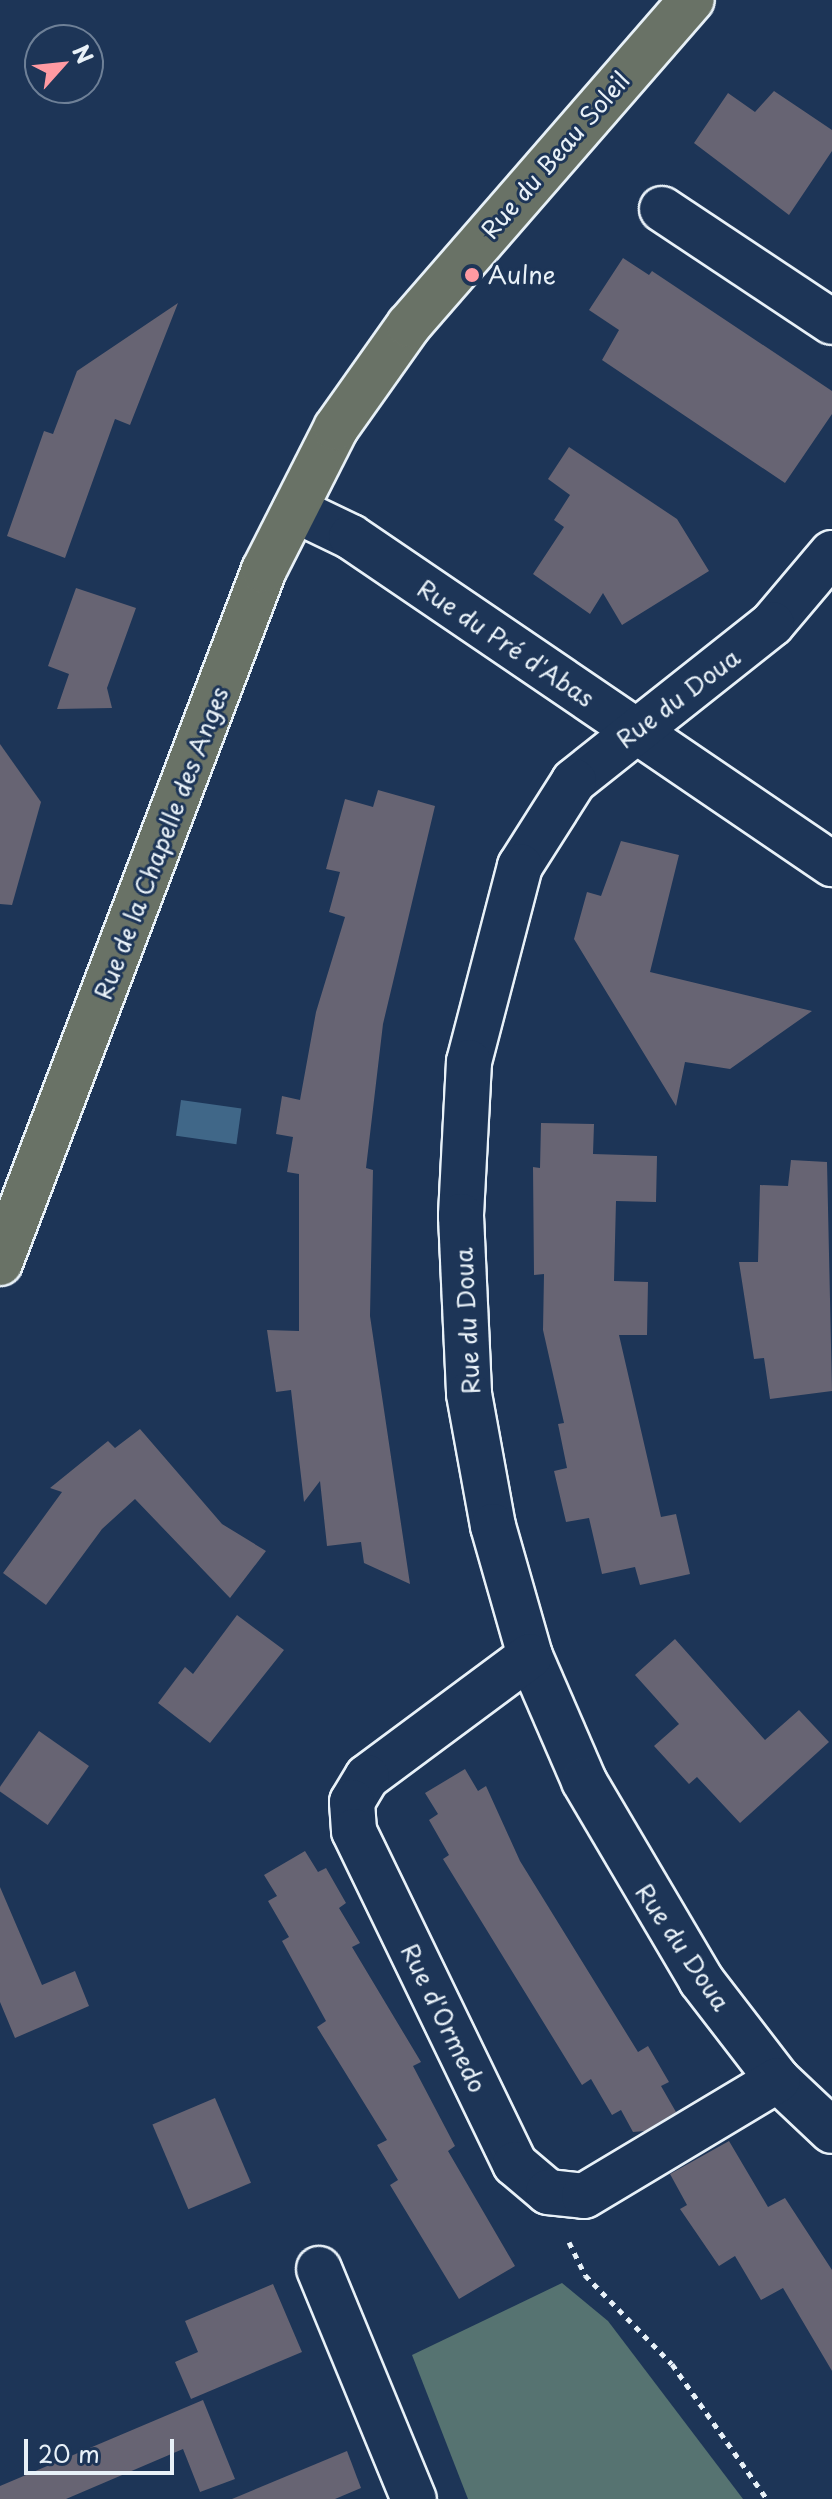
<!DOCTYPE html>
<meta charset="utf-8">
<style>
body{margin:0}
#map{position:relative;width:832px;height:2499px;overflow:hidden;background:#1d3557;font-family:"Playpen Sans",sans-serif}
div>[style]{position:absolute}
.green>*{inset:0;background:#567371}
.water>*{inset:0;background:#406788;transform-origin:0 0}
.building>*{inset:0;background:#676473;transform-origin:0 0}
.path>*{height:5px;margin-top:-2.5px;transform-origin:0;background:repeating-linear-gradient(90deg,#e8f1f8 0 6px,transparent 0 12px)}
.roads{filter:drop-shadow(2px 0 #e8f1f8) drop-shadow(-2px 0 #e8f1f8) drop-shadow(0 2px #e8f1f8) drop-shadow(0 -2px #e8f1f8)}
.minor>*{height:44px;margin:-22px;padding:0 22px;transform-origin:22px;border-radius:22px;background:#1d3557}
.major>*{height:44px;margin:-22px;padding:0 22px;transform-origin:22px;border-radius:22px;background:#697266}
.dots>*{width:22px;height:22px;translate:-50% -50%;box-sizing:border-box;border:4px solid #1d3557;border-radius:50%}
span{translate:-50% -50%;white-space:nowrap;text-align:center;line-height:1.15;-webkit-text-stroke:6px #1d3557;paint-order:stroke}
.street-label{font-size:24px;color:#e8f1f8}
.poi-label{font-size:24px;color:#e8f1f8}
.left{translate:0 -50%;text-align:left}
.north{position:absolute;left:24px;top:24px;width:80px;height:80px;box-sizing:border-box;background:#1d3557;border:2px solid #6e8097;border-radius:50%;rotate:63deg;font-size:22px;font-weight:700;line-height:32px;text-align:center;color:#e8f1f8}
.north::after{content:'';display:block;margin:auto;width:28px;height:36px;background:#ff9aa2;clip-path:polygon(50% 0,100% 100%,50% 72%,0 100%)}
.scale{position:absolute;left:24px;top:2439px;width:150px;height:36px;box-sizing:border-box;border:4px solid #e8f1f8;border-top:0;padding-left:10px;font-size:24px;line-height:28px;white-space:nowrap;color:#e8f1f8;-webkit-text-stroke:6px #1d3557;paint-order:stroke}
</style>
<div id="map">
<div class="green">
<i style="clip-path:polygon(562px 2283px,608px 2321px,743px 2499px,468px 2499px,412px 2355px)"></i>
</div>
<div class="water">
<i style="left:181px;top:1100px;width:61px;height:36px;rotate:8deg"></i>
</div>
<div class="building">
<i style="clip-path:polygon(774px 91px,832px 130px,832px 151px,789px 215px,694px 143px,728px 93px,755px 112px)"></i>
<i style="clip-path:polygon(623px 258px,649px 275px,652px 271px,832px 391px,832px 414px,785px 483px,602px 360px,619px 330px,589px 310px)"></i>
<i style="clip-path:polygon(178px 303px,130px 425px,115px 419px,65px 558px,7px 536px,44px 431px,53px 434px,77px 371px)"></i>
<i style="clip-path:polygon(569px 447px,677px 519px,709px 571px,622px 625px,603px 593px,590px 614px,533px 574px,564px 527px,554px 520px,570px 495px,548px 479px)"></i>
<i style="clip-path:polygon(76px 588px,136px 608px,107px 688px,112px 708px,57px 709px,69px 674px,48px 666px)"></i>
<i style="clip-path:polygon(0 744px,41px 802px,12px 905px,0 904px)"></i>
<i style="clip-path:polygon(378px 790px,435px 806px,383px 1024px,366px 1168px,373px 1170px,370px 1316px,410px 1584px,364px 1563px,361px 1542px,327px 1546px,320px 1481px,304px 1502px,291px 1390px,276px 1392px,267px 1330px,299px 1331px,299px 1174px,287px 1172px,293px 1137px,276px 1134px,282px 1096px,300px 1100px,316px 1012px,345px 917px,329px 912px,340px 872px,326px 869px,345px 799px,373px 807px)"></i>
<i style="clip-path:polygon(621px 841px,679px 855px,650px 972px,812px 1011px,730px 1069px,685px 1062px,676px 1106px,574px 939px,587px 892px,601px 896px)"></i>
<i style="clip-path:polygon(541px 1123px,594px 1124px,593px 1154px,657px 1156px,656px 1202px,616px 1201px,614px 1281px,648px 1282px,647px 1335px,619px 1335px,661px 1517px,676px 1514px,690px 1574px,640px 1585px,635px 1567px,602px 1574px,589px 1518px,566px 1522px,554px 1471px,567px 1468px,558px 1424px,564px 1423px,543px 1330px,544px 1274px,534px 1275px,533px 1167px,540px 1168px)"></i>
<i style="clip-path:polygon(791px 1160px,827px 1162px,832px 1391px,770px 1399px,764px 1358px,754px 1359px,739px 1262px,758px 1262px,760px 1185px,788px 1186px)"></i>
<i style="clip-path:polygon(140px 1429px,222px 1524px,266px 1551px,230px 1598px,135px 1499px,102px 1529px,46px 1605px,3px 1573px,62px 1492px,50px 1488px,108px 1441px,115px 1448px)"></i>
<i style="clip-path:polygon(237px 1615px,284px 1650px,210px 1743px,158px 1703px,185px 1667px,193px 1674px)"></i>
<i style="clip-path:polygon(675px 1639px,765px 1740px,799px 1710px,829px 1742px,740px 1823px,697px 1777px,689px 1784px,654px 1746px,679px 1724px,635px 1675px)"></i>
<i style="left:39px;top:1731px;width:61px;height:72px;rotate:35deg"></i>
<i style="clip-path:polygon(465px 1769px,478px 1791px,486px 1786px,520px 1861px,638px 2052px,648px 2046px,669px 2082px,661px 2086px,676px 2112px,645px 2131px,633px 2132px,621px 2110px,612px 2115px,591px 2079px,582px 2085px,443px 1859px,449px 1855px,429px 1820px,438px 1814px,425px 1793px)"></i>
<i style="clip-path:polygon(305px 1851px,318px 1872px,326px 1868px,346px 1903px,339px 1908px,360px 1943px,352px 1947px,421px 2062px,413px 2066px,455px 2146px,448px 2151px,515px 2266px,459px 2299px,390px 2185px,398px 2180px,377px 2145px,387px 2140px,317px 2027px,326px 2021px,282px 1941px,289px 1937px,268px 1901px,277px 1896px,264px 1875px)"></i>
<i style="clip-path:polygon(0 1887px,42px 1985px,75px 1971px,89px 2006px,15px 2038px,0 2002px)"></i>
<i style="left:215px;top:2098px;width:92px;height:68px;rotate:67deg"></i>
<i style="clip-path:polygon(729px 2141px,768px 2207px,785px 2198px,832px 2270px,832px 2371px,783px 2288px,761px 2300px,735px 2256px,719px 2266px,680px 2209px,687px 2205px,670px 2174px)"></i>
<i style="clip-path:polygon(273px 2284px,302px 2352px,191px 2399px,175px 2362px,198px 2352px,185px 2321px)"></i>
<i style="clip-path:polygon(203px 2400px,235px 2479px,200px 2492px,183px 2449px,66px 2499px,0 2499px,0 2486px)"></i>
<i style="clip-path:polygon(347px 2451px,361px 2488px,335px 2499px,232px 2499px)"></i>
</div>
<div class="path">
<i style="left:569px;top:2242px;width:37px;rotate:64deg"></i>
<i style="left:585px;top:2275px;width:124px;rotate:45.7deg"></i>
<i style="left:672px;top:2364px;width:165px;rotate:54.9deg"></i>
</div>
<div class="roads">
<div class="minor">
<i style="left:662px;top:209px;width:204px;rotate:33.6deg"></i>
<i style="left:295px;top:510px;width:62px;rotate:25.7deg"></i>
<i style="left:351px;top:537px;width:582px;rotate:34.21deg"></i>
<i style="left:832px;top:553px;width:93px;rotate:130.2deg"></i>
<i style="left:772px;top:624px;width:253px;rotate:141.6deg"></i>
<i style="left:574px;top:781px;width:101px;rotate:122.4deg"></i>
<i style="left:520px;top:866px;width:203px;rotate:104.6deg"></i>
<i style="left:469px;top:1062px;width:154px;rotate:93deg"></i>
<i style="left:461px;top:1216px;width:178px;rotate:87.4deg"></i>
<i style="left:469px;top:1394px;width:134px;rotate:79.7deg"></i>
<i style="left:493px;top:1526px;width:135px;rotate:74.1deg"></i>
<i style="left:530px;top:1656px;width:136px;rotate:66.6deg"></i>
<i style="left:584px;top:1781px;width:231px;rotate:59.5deg"></i>
<i style="left:701px;top:1980px;width:126px;rotate:52.4deg"></i>
<i style="left:778px;top:2080px;width:74px;rotate:43.4deg"></i>
<i style="left:530px;top:1656px;width:203px;rotate:143.4deg"></i>
<i style="left:367px;top:1777px;width:29px;rotate:121deg"></i>
<i style="left:352px;top:1802px;width:29px;rotate:86deg"></i>
<i style="left:354px;top:1831px;width:370px;rotate:64.2deg"></i>
<i style="left:515px;top:2164px;width:43px;rotate:40.3deg"></i>
<i style="left:548px;top:2192px;width:36px;rotate:6deg"></i>
<i style="left:584px;top:2196px;width:226px;rotate:-30.9deg"></i>
<i style="left:319px;top:2269px;width:249px;rotate:67.6deg"></i>
</div>
<div class="major">
<i style="left:0;top:1263px;width:742px;rotate:-69.15deg"></i>
<i style="left:264px;top:570px;width:159px;rotate:-63.1deg"></i>
<i style="left:336px;top:428px;width:126px;rotate:-54.7deg"></i>
<i style="left:409px;top:325px;width:431px;rotate:-49deg"></i>
</div>
</div>
<div class="dots">
<i style="left:472px;top:275px;background:#ff9aa2"></i>
</div>
<div class="street-label">
<span style="left:555px;top:155px;rotate:-49deg">Rue du Beau Soleil</span>
<span style="left:506px;top:643px;rotate:34deg">Rue du Pré d'Abas</span>
<span style="left:678px;top:698px;rotate:-37deg">Rue du Doua</span>
<span style="left:161px;top:843px;rotate:-69deg">Rue de la Chapelle des Anges</span>
<span style="left:467px;top:1321px;rotate:-93deg">Rue du Doua</span>
<span style="left:683px;top:1947px;rotate:56deg">Rue du Doua</span>
<span style="left:444px;top:2018px;rotate:64deg">Rue d'Ormedo</span>
</div>
<div class="poi-label">
<span class="left" style="left:488px;top:275px">Aulne</span>
</div>
<div class="north">N</div>
<div class="scale">20 m</div>
</div>
